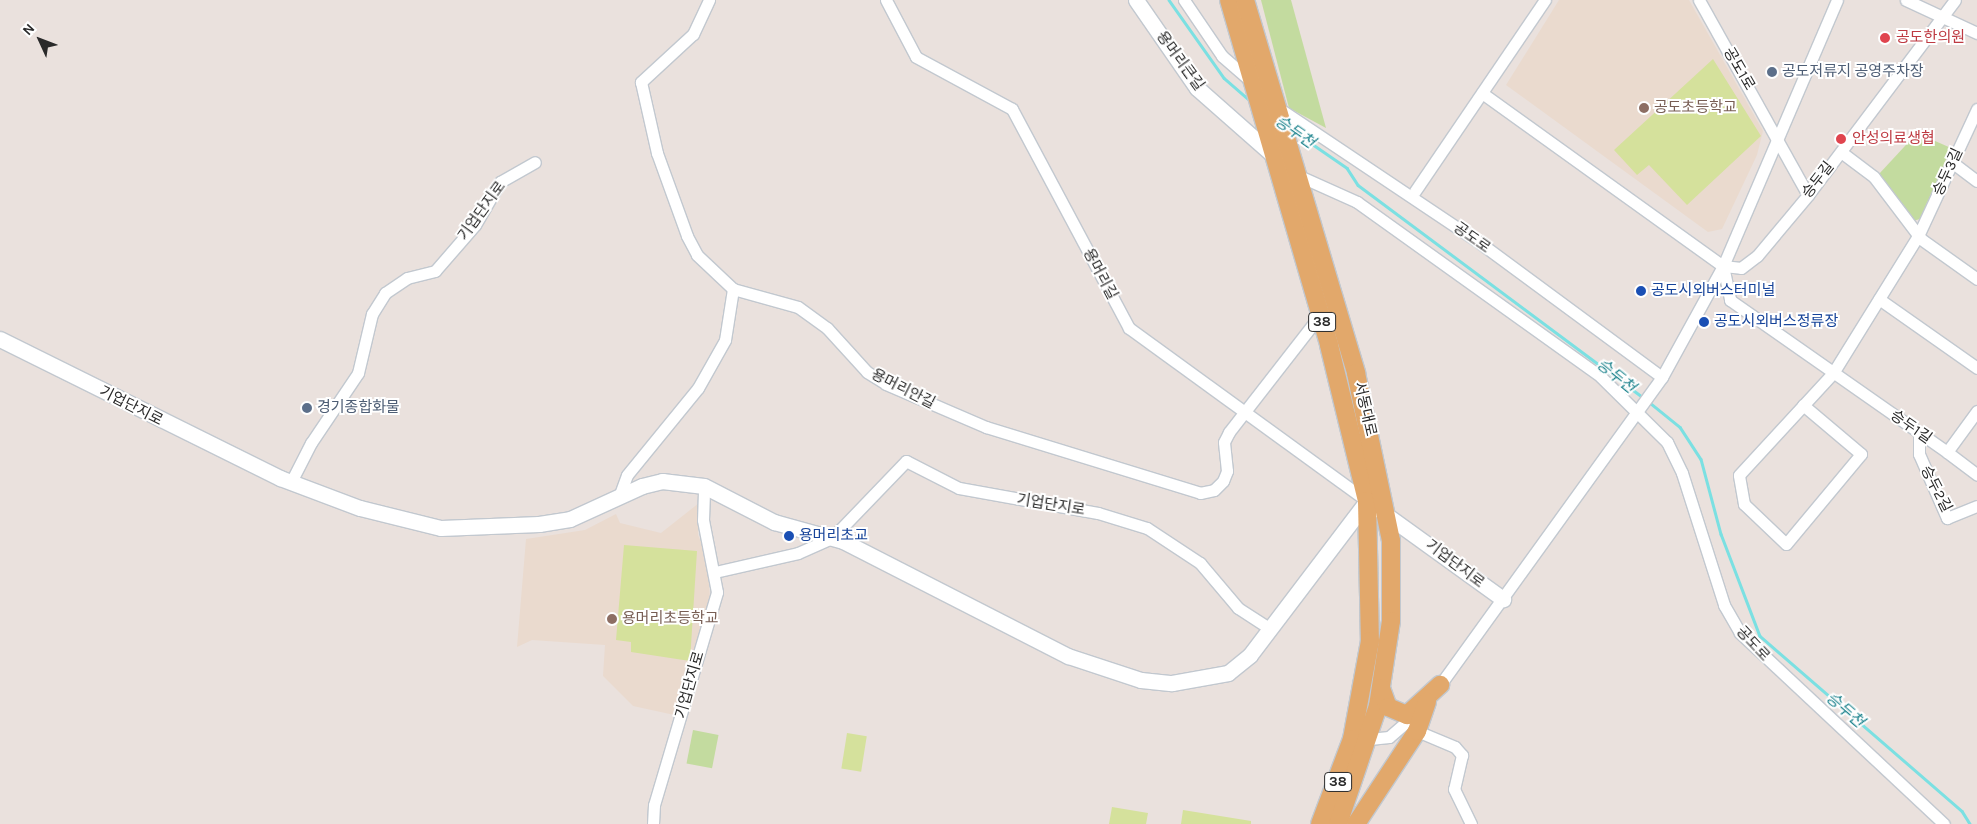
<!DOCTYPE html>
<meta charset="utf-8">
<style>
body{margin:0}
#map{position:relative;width:1977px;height:824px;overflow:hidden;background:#eae1dd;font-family:Karla,"Noto Sans KR",sans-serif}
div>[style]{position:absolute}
.education>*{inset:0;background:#eadace}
.green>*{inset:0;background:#c3db9f;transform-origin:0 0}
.pitch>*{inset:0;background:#d5e19c;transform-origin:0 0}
.stream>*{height:2.5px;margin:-1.25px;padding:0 1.25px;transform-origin:1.25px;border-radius:1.25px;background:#7be0e2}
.roads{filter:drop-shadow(1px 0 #c2c8cf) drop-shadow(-1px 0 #c2c8cf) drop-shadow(0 1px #c2c8cf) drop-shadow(0 -1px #c2c8cf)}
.street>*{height:11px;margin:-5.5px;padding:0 5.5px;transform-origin:5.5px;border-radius:5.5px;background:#fff}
.secondary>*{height:15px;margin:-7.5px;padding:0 7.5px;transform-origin:7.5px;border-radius:7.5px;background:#fff}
.primary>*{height:18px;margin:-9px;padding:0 9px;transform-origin:9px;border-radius:9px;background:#e2a86b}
.dots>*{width:14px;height:14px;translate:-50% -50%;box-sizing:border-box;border:2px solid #fff;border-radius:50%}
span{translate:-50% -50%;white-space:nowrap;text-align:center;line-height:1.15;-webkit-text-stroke:4px #fff;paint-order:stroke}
.shield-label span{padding:1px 4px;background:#fff;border:1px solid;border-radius:4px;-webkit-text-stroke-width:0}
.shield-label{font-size:14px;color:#2a2a2a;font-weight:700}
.health-label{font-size:15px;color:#be3a42}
.left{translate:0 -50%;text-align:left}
.street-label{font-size:15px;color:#2a2a2a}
.service-label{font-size:15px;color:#4e5e75}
.education-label{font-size:15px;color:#785e54}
.transit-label{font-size:15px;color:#164399}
.water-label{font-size:16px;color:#1b828c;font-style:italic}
.north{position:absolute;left:15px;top:15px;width:50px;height:50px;-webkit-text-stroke:4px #fff;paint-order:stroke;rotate:313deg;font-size:14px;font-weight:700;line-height:20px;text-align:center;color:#2a2a2a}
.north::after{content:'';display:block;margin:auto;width:18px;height:22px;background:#2a2a2a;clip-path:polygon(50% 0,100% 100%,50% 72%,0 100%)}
</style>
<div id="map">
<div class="education">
<i style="clip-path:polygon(1559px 0,1689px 0,1763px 131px,1757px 155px,1722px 229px,1708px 232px,1506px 85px)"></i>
<i style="clip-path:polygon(699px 503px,698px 535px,707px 557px,710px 599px,679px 716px,633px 706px,603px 676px,605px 645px,532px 640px,517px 647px,526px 539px,585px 530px,616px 514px,620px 523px,661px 533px)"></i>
</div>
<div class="green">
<i style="clip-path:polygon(1261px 0,1291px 0,1326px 128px,1289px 108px)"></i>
<i style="clip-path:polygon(1917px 133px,1951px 148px,1920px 219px,1913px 221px,1879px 174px)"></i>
<i style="left:693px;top:730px;width:26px;height:34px;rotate:11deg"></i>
</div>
<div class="pitch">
<i style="clip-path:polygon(1713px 59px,1761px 136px,1687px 205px,1649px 165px,1637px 175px,1614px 150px)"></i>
<i style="clip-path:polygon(624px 545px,697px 551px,690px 661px,631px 652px,631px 642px,616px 640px)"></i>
<i style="left:847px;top:733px;width:20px;height:36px;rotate:9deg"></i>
<i style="clip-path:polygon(1112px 807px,1148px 813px,1146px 824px,1109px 824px)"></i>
<i style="clip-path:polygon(1183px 810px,1251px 821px,1251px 824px,1181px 824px)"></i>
</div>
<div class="stream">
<i style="left:1169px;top:0;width:95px;rotate:54.8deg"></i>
<i style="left:1224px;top:78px;width:35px;rotate:41deg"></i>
<i style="left:1292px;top:130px;width:67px;rotate:34.6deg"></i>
<i style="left:1347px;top:168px;width:20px;rotate:57deg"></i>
<i style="left:1358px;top:185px;width:354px;rotate:36.7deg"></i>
<i style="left:1649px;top:402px;width:40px;rotate:39deg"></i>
<i style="left:1680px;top:427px;width:38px;rotate:57deg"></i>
<i style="left:1701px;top:459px;width:78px;rotate:75.1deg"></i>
<i style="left:1721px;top:534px;width:109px;rotate:69.1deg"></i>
<i style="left:1760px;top:636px;width:267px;rotate:40.9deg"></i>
<i style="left:1962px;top:811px;width:15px;rotate:58deg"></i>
</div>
<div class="roads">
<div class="street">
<i style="left:709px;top:0;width:38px;rotate:115deg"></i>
<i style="left:693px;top:34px;width:71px;rotate:137.3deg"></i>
<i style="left:641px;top:82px;width:73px;rotate:77.3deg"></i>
<i style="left:657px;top:153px;width:88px;rotate:70.1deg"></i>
<i style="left:687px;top:236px;width:21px;rotate:62deg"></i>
<i style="left:697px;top:255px;width:50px;rotate:43.4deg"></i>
<i style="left:733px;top:289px;width:67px;rotate:15.5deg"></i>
<i style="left:798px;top:307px;width:36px;rotate:36deg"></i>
<i style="left:827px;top:328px;width:59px;rotate:47.7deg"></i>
<i style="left:867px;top:372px;width:22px;rotate:32deg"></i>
<i style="left:886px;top:384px;width:109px;rotate:23.3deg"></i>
<i style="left:986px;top:427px;width:224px;rotate:17.1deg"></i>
<i style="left:1200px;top:493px;width:14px;rotate:-12deg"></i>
<i style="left:1214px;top:490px;width:13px;rotate:-45deg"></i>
<i style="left:1223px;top:481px;width:11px;rotate:-68deg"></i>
<i style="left:1227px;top:471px;width:29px;rotate:-96deg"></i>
<i style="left:1224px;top:442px;width:11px;rotate:-63deg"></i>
<i style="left:1229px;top:432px;width:148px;rotate:-52.1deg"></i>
<i style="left:886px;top:0;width:64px;rotate:62.2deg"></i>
<i style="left:916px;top:57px;width:109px;rotate:28.4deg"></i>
<i style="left:1012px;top:109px;width:248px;rotate:61.9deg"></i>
<i style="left:1129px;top:328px;width:294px;rotate:36deg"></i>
<i style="left:1184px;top:0;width:68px;rotate:55.8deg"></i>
<i style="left:1222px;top:56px;width:37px;rotate:41deg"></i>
<i style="left:1699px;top:0;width:223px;rotate:60.8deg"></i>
<i style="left:1906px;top:0;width:78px;rotate:24.9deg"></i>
<i style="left:1482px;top:93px;width:297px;rotate:35.7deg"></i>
<i style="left:1723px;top:266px;width:18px;rotate:6deg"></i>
<i style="left:1741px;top:268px;width:20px;rotate:-37deg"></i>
<i style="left:1757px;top:256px;width:80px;rotate:-50.1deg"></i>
<i style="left:1808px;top:195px;width:244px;rotate:-53deg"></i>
<i style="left:1277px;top:107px;width:239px;rotate:33.8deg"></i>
<i style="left:1476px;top:240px;width:231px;rotate:36.4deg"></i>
<i style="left:1841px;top:152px;width:41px;rotate:37.1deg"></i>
<i style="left:1874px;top:177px;width:78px;rotate:52.8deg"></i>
<i style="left:1921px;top:239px;width:69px;rotate:35.5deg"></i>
<i style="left:1953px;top:163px;width:30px;rotate:37deg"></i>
<i style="left:1297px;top:175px;width:66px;rotate:24.2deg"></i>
<i style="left:1357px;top:202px;width:300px;rotate:35.6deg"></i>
<i style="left:1601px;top:377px;width:93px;rotate:44.6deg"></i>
<i style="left:1667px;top:442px;width:34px;rotate:64deg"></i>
<i style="left:1682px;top:473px;width:139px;rotate:72.3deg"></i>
<i style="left:1724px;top:605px;width:32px;rotate:60deg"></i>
<i style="left:1740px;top:633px;width:279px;rotate:43.1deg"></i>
<i style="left:1415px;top:191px;width:231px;rotate:-55.8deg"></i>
<i style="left:1723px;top:266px;width:35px;rotate:78deg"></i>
<i style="left:1730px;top:300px;width:265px;rotate:35deg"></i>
<i style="left:1947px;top:452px;width:51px;rotate:-53.8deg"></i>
<i style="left:1879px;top:299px;width:120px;rotate:35.1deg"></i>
<i style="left:1803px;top:405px;width:76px;rotate:40.2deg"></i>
<i style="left:1861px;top:454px;width:117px;rotate:129.8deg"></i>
<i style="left:1786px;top:544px;width:58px;rotate:-136.4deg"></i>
<i style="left:1744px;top:504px;width:29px;rotate:-100deg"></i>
<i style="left:1739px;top:475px;width:139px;rotate:-47.3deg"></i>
<i style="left:1833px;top:373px;width:161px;rotate:-58.2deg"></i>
<i style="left:1918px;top:236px;width:140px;rotate:-65.1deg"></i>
<i style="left:1919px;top:433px;width:21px;rotate:90deg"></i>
<i style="left:1919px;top:454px;width:70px;rotate:66.4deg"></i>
<i style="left:1947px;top:518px;width:32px;rotate:-22deg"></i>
<i style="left:1947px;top:452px;width:38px;rotate:37deg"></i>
<i style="left:291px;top:482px;width:44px;rotate:-62.9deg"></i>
<i style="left:311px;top:443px;width:84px;rotate:-56.1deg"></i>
<i style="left:358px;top:373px;width:61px;rotate:-76.7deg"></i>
<i style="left:372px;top:314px;width:25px;rotate:-58deg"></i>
<i style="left:385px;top:293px;width:27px;rotate:-34deg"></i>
<i style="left:407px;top:278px;width:29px;rotate:-14deg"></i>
<i style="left:435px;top:271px;width:61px;rotate:-49deg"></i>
<i style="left:475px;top:225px;width:50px;rotate:-59.8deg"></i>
<i style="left:500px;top:182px;width:40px;rotate:-29.7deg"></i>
<i style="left:619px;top:497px;width:23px;rotate:-70deg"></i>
<i style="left:627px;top:475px;width:112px;rotate:-50.8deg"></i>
<i style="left:698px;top:388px;width:55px;rotate:-60.6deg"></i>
<i style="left:725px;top:340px;width:52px;rotate:-81.1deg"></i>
<i style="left:715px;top:572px;width:85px;rotate:-12.9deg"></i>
<i style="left:798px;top:553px;width:37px;rotate:-24deg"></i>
<i style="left:832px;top:538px;width:107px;rotate:-46.1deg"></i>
<i style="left:906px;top:461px;width:59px;rotate:27deg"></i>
<i style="left:959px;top:488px;width:141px;rotate:10.2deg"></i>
<i style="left:1098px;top:513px;width:51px;rotate:17deg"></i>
<i style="left:1147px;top:528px;width:64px;rotate:33.4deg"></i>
<i style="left:1200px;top:563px;width:59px;rotate:49.8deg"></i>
<i style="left:1238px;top:608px;width:38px;rotate:33deg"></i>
<i style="left:1437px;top:689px;width:385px;rotate:-54.2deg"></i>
<i style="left:1662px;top:377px;width:127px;rotate:-61.2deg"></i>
<i style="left:1723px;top:266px;width:289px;rotate:-66.8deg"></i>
<i style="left:1417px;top:731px;width:41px;rotate:22.8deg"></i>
<i style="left:1455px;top:747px;width:11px;rotate:49deg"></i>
<i style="left:1462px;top:755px;width:35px;rotate:103deg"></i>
<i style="left:1454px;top:789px;width:39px;rotate:64deg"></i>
<i style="left:1360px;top:740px;width:29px;rotate:-6deg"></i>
<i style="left:1389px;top:737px;width:37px;rotate:-41deg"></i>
<i style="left:653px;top:824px;width:19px;rotate:-87deg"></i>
<i style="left:654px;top:805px;width:222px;rotate:-73.5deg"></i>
<i style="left:717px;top:592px;width:73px;rotate:-101deg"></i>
<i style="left:703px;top:520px;width:34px;rotate:-88deg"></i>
</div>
<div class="secondary">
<i style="left:1136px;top:0;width:107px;rotate:55.3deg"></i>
<i style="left:1197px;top:88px;width:103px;rotate:41.4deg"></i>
<i style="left:0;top:339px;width:313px;rotate:26.4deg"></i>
<i style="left:280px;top:478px;width:85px;rotate:20.6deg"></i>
<i style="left:360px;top:508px;width:83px;rotate:13.9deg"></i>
<i style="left:441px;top:528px;width:98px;rotate:-2.3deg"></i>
<i style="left:539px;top:524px;width:31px;rotate:-9deg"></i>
<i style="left:570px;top:519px;width:79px;rotate:-24.6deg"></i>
<i style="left:642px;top:486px;width:21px;rotate:-14deg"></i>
<i style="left:662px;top:481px;width:42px;rotate:6.8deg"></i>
<i style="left:704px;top:486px;width:79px;rotate:27.2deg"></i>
<i style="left:774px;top:522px;width:72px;rotate:15.4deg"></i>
<i style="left:843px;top:541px;width:253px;rotate:27.1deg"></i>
<i style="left:1068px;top:656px;width:77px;rotate:18.2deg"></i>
<i style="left:1141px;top:680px;width:31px;rotate:6deg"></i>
<i style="left:1172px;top:683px;width:57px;rotate:-10.1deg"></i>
<i style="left:1228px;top:673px;width:28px;rotate:-39deg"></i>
<i style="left:1250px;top:655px;width:193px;rotate:-52.8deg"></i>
<i style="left:1367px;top:501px;width:168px;rotate:35.8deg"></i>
</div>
<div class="primary">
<i style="left:1229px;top:0;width:359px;rotate:73.8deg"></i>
<i style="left:1329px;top:345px;width:161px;rotate:76.3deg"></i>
<i style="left:1367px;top:501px;width:140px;rotate:88.8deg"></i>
<i style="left:1370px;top:641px;width:100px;rotate:100.4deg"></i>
<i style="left:1352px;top:739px;width:91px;rotate:110.6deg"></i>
<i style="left:1245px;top:0;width:389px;rotate:73.4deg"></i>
<i style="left:1356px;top:373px;width:172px;rotate:78.2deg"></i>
<i style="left:1391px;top:541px;width:80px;rotate:90deg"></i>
<i style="left:1391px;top:621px;width:86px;rotate:98.7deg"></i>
<i style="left:1378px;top:706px;width:125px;rotate:108.7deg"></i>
<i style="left:1381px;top:688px;width:20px;rotate:70deg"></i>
<i style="left:1388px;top:707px;width:21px;rotate:23deg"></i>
<i style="left:1407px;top:715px;width:45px;rotate:-42.3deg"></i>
<i style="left:1356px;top:824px;width:111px;rotate:-56.7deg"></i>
<i style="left:1417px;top:731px;width:31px;rotate:-71deg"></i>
</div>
</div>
<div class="dots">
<i style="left:1885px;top:38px;background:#e0444e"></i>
<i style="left:1772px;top:72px;background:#5c6f8a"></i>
<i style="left:1644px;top:108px;background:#8d6e63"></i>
<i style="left:1841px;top:139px;background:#e0444e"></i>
<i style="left:1641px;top:291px;background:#1a4fb4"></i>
<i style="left:1704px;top:322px;background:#1a4fb4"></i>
<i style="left:307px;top:408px;background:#5c6f8a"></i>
<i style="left:789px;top:536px;background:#1a4fb4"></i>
<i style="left:612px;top:619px;background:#8d6e63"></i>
</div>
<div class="shield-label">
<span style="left:1322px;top:322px">38</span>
<span style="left:1338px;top:782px">38</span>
</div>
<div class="health-label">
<span class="left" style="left:1896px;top:38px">공도한의원</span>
<span class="left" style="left:1852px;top:139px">안성의료생협</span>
</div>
<div class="street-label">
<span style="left:1180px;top:61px;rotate:54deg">용머리큰길</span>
<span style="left:1739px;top:69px;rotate:60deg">공도1로</span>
<span style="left:1948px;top:172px;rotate:-65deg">승두3길</span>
<span style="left:1818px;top:180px;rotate:-52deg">승두길</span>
<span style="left:482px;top:211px;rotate:-54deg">기업단지로</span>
<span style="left:1472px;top:238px;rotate:35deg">공도로</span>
<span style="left:1100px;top:274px;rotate:62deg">용머리길</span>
<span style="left:903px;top:389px;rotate:27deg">용머리안길</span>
<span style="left:131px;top:406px;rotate:27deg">기업단지로</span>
<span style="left:1365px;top:409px;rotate:77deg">서동대로</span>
<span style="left:1911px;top:427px;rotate:35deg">승두1길</span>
<span style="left:1936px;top:489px;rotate:63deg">승두2길</span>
<span style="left:1051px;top:505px;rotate:9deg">기업단지로</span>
<span style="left:1455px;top:564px;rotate:37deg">기업단지로</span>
<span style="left:1753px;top:644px;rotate:47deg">공도로</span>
<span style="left:690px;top:685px;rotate:-74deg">기업단지로</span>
</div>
<div class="service-label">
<span class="left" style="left:1782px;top:72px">공도저류지 공영주차장</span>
<span class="left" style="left:317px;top:408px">경기종합화물</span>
</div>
<div class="education-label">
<span class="left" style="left:1654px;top:108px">공도초등학교</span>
<span class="left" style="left:622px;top:619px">용머리초등학교</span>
</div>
<div class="transit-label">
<span class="left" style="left:1651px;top:291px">공도시외버스터미널</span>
<span class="left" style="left:1714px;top:322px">공도시외버스정류장</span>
<span class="left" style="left:799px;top:536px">용머리초교</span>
</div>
<div class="water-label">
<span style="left:1295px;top:132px;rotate:35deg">승두천</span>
<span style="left:1616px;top:376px;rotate:39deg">승두천</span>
<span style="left:1845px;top:710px;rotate:41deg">승두천</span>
</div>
<div class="north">N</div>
</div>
